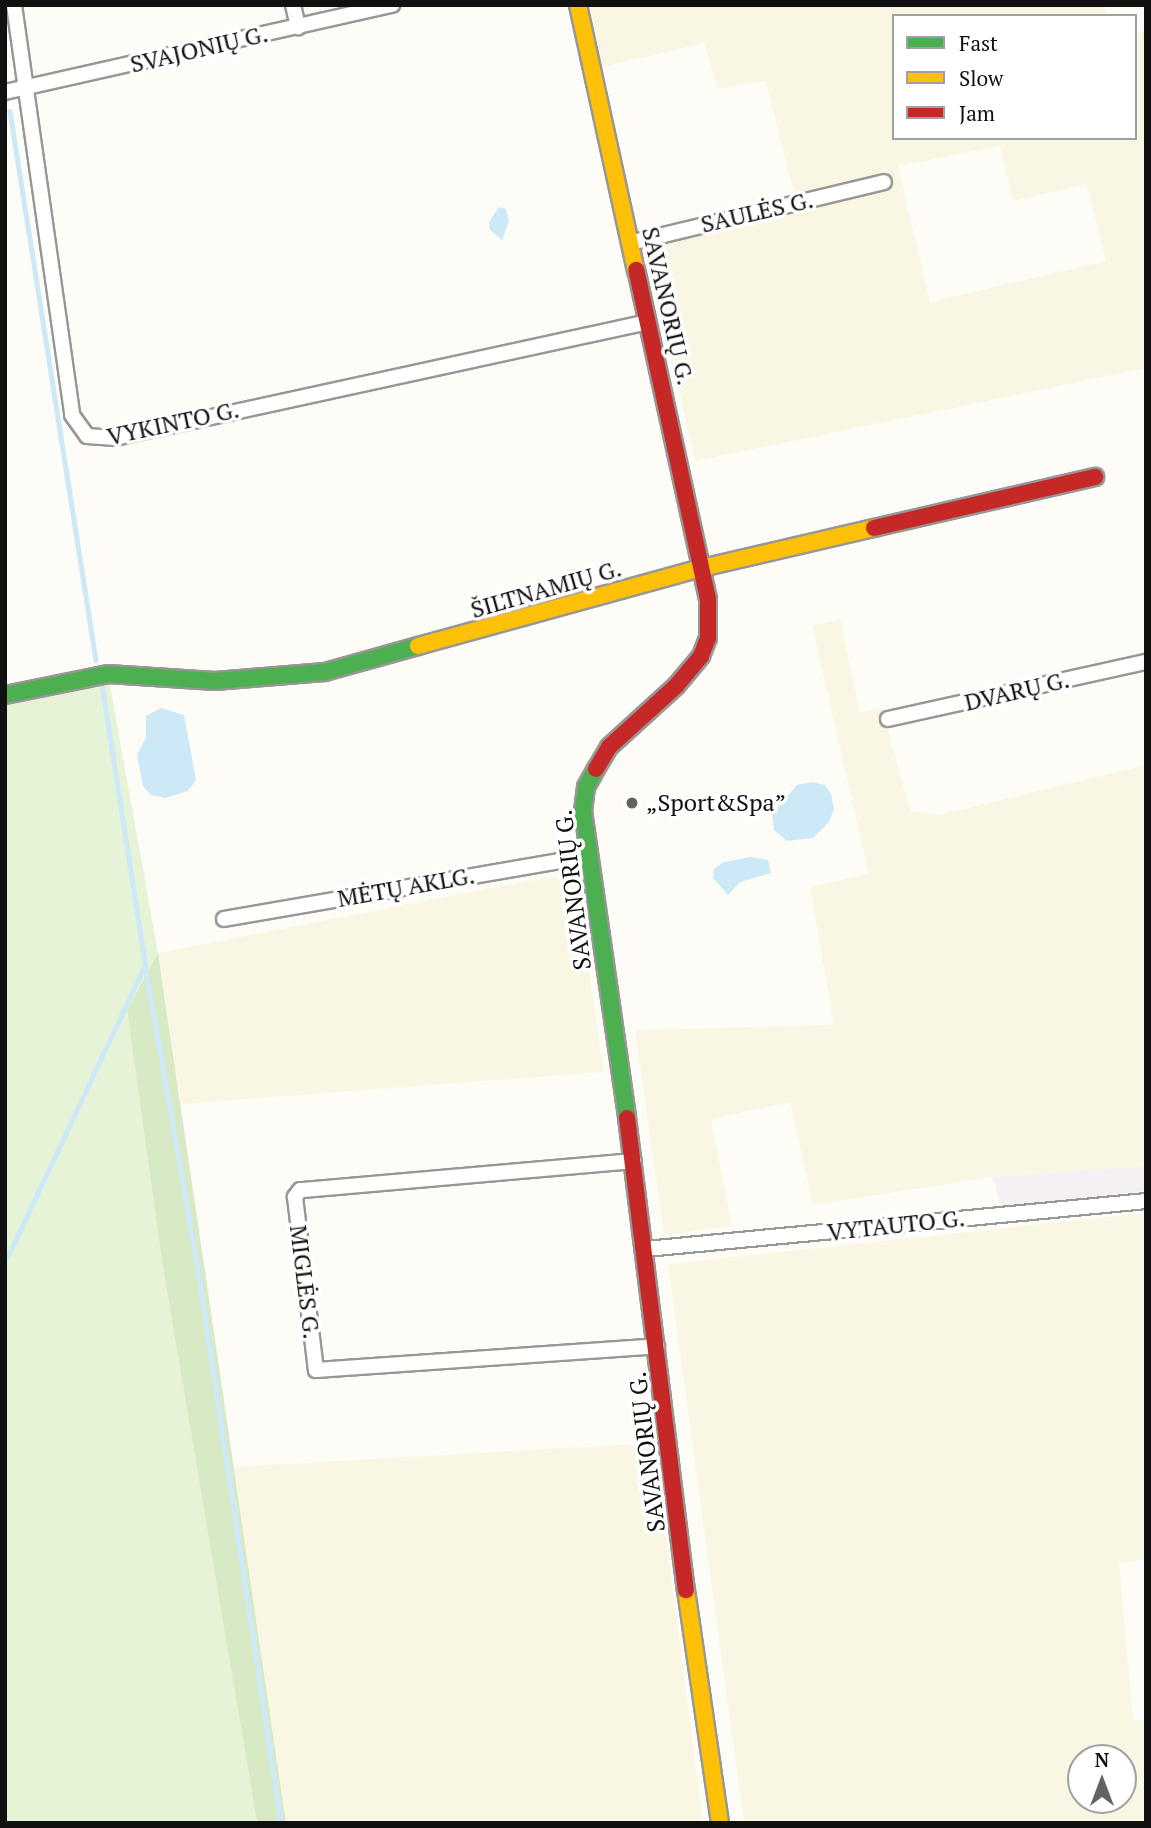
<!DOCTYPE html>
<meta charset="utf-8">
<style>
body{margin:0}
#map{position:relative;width:1151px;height:1828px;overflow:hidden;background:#fdfcf7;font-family:"PT Serif",serif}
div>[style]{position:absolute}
.industrial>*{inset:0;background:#f5f0f3}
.farmland>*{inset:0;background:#f9f7e4}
.green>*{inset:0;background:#e7f3d7}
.forest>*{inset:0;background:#d8eac5}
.water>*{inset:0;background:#cde8f7}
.stream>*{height:4.5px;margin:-2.25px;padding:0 2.25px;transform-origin:2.25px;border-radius:2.25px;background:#cde8f7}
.roads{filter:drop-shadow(2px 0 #979795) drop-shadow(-2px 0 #979795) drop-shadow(0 2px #979795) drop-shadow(0 -2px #979795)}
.street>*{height:14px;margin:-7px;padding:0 7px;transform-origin:7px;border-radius:7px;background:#fffffe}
.fast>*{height:16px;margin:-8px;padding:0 8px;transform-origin:8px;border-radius:8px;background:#4caf50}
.slow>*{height:16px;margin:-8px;padding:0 8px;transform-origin:8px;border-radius:8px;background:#ffc107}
.jam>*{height:16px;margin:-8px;padding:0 8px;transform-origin:8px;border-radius:8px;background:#c62828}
.dots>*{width:19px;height:19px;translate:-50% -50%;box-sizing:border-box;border:4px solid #fff;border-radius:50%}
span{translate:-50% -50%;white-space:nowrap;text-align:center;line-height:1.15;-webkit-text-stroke:7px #fff;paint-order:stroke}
.street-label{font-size:24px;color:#111}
.poi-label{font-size:24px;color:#111}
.left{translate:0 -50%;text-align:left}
.frame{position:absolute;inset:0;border:7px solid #111;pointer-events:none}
.legend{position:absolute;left:892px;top:14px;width:245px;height:126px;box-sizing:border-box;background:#fff;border:2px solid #a0a0a0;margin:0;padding:9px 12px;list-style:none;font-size:21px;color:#111}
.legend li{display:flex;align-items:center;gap:14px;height:35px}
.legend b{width:35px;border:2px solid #a0a0a0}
.north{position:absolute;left:1067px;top:1744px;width:70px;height:70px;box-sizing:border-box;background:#fff;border:2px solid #a0a0a0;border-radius:50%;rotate:0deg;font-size:19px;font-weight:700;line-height:28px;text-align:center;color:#111}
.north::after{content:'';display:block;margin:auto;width:24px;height:32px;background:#646362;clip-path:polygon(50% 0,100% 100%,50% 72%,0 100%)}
</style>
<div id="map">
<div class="industrial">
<i style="clip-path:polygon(1146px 1166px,1146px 1191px,1002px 1207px,992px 1177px)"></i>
</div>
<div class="farmland">
<i style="clip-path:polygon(evenodd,588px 5px,1104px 5px,1108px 16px,894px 16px,894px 138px,1135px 138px,1135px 34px,1146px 31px,1146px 368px,695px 461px,647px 247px,798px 208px,766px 81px,718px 89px,704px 43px,602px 67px,588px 5px,1000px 146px,1013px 201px,1087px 184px,1106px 261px,930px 302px,898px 166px,1000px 146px)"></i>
<i style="clip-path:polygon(840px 619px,860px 712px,882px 708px,910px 811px,939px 815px,1146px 765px,1146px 1166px,992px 1177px,813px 1205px,790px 1102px,711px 1119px,732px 1226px,664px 1235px,635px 1030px,834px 1025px,810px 887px,869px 874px,812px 626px)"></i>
<i style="clip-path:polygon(549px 877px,576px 883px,604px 1072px,181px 1104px,158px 953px)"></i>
<i style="clip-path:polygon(evenodd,1146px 1213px,1146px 1559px,1119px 1563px,1133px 1720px,1146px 1720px,1146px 1823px,744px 1823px,668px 1264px,1146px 1213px,1123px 1758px,1123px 1800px,1081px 1800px,1081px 1758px,1123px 1758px)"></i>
<i style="clip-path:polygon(654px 1443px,703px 1823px,286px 1823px,234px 1467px)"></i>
</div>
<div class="green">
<i style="clip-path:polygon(108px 674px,158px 953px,127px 1010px,162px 1262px,257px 1823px,5px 1823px,5px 695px)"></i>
</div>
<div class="forest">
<i style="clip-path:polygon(158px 953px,203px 1258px,286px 1823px,257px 1823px,162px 1262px,127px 1010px)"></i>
</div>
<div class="water">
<i style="clip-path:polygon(499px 207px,506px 209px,509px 221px,502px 240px,490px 230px,489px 222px)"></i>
<i style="clip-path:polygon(161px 708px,184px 715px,196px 780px,188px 791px,165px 798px,151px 795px,143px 786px,137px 755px,146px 738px,146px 716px)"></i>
<i style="clip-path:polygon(812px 782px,825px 785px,831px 794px,834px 809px,829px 822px,813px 838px,787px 841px,774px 830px,772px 814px,797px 785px)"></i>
<i style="clip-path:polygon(751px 857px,768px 860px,771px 873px,740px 882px,728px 895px,713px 878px,714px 869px,724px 862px)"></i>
</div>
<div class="stream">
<i style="left:10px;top:111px;width:556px;rotate:81.1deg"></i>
<i style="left:145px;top:965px;width:309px;rotate:80.1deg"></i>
<i style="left:198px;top:1269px;width:560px;rotate:81.48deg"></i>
<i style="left:8px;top:1256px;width:322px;rotate:-64.8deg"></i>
<i style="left:145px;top:965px;width:280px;rotate:-98.8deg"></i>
</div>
<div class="roads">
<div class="street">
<i style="left:14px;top:5px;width:414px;rotate:81.9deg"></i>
<i style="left:72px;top:415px;width:26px;rotate:54deg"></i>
<i style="left:87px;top:436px;width:28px;rotate:4deg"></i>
<i style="left:115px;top:438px;width:545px;rotate:-12.28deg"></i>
<i style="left:293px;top:5px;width:23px;rotate:77deg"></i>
<i style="left:5px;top:92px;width:397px;rotate:-12.7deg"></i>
<i style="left:630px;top:243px;width:261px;rotate:-13.5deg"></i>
<i style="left:888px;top:719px;width:264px;rotate:-12.5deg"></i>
<i style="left:224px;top:919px;width:369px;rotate:-9.8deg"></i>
<i style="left:634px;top:1161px;width:335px;rotate:175deg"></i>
<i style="left:300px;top:1190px;width:9px;rotate:126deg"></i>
<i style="left:295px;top:1197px;width:174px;rotate:83.1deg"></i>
<i style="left:316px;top:1370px;width:342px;rotate:-4deg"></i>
<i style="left:646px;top:1249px;width:502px;rotate:-5.48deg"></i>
</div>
<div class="fast">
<i style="left:5px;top:695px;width:105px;rotate:-11.5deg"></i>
<i style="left:108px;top:674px;width:107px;rotate:3.7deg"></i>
<i style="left:215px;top:681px;width:110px;rotate:-4.7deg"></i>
<i style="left:325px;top:672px;width:97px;rotate:-15.6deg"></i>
<i style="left:596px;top:769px;width:21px;rotate:119deg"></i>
<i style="left:586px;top:787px;width:24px;rotate:97deg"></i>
<i style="left:583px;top:811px;width:310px;rotate:81.8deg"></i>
</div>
<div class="slow">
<i style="left:578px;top:5px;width:271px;rotate:77.7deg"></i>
<i style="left:418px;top:646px;width:295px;rotate:-15.4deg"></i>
<i style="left:702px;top:568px;width:177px;rotate:-13.1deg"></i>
<i style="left:686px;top:1590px;width:235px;rotate:81.7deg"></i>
</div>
<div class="jam">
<i style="left:874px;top:528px;width:227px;rotate:-13deg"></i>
<i style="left:596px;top:769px;width:26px;rotate:-59deg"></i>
<i style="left:609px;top:747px;width:91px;rotate:-42.3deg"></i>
<i style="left:676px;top:686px;width:39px;rotate:-50deg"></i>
<i style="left:701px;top:656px;width:19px;rotate:-69deg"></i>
<i style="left:708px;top:638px;width:39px;rotate:-90deg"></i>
<i style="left:708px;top:599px;width:337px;rotate:-102.3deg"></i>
<i style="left:627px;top:1118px;width:476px;rotate:82.9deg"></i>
</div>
</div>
<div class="dots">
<i style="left:632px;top:803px;background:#646362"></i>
</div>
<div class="street-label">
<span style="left:199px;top:49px;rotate:-13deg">SVAJONIŲ G.</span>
<span style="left:757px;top:212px;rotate:-13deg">SAULĖS G.</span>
<span style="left:668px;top:306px;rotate:77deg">SAVANORIŲ G.</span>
<span style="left:173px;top:423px;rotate:-12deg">VYKINTO G.</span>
<span style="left:546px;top:589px;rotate:-16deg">ŠILTNAMIŲ G.</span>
<span style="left:1017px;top:691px;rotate:-13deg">DVARŲ G.</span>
<span style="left:406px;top:887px;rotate:-10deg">MĖTŲ AKLG.</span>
<span style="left:573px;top:890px;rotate:-97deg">SAVANORIŲ G.</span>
<span style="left:896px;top:1225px;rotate:-6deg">VYTAUTO G.</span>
<span style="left:305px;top:1282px;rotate:83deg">MIGLĖS G.</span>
<span style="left:647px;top:1452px;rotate:-97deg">SAVANORIŲ G.</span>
</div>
<div class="poi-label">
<span class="left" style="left:646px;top:803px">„Sport&amp;Spa”</span>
</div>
<div class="frame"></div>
<ul class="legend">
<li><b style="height:9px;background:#4caf50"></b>Fast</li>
<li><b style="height:9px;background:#ffc107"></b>Slow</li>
<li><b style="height:9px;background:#c62828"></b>Jam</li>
</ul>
<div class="north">N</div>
</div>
